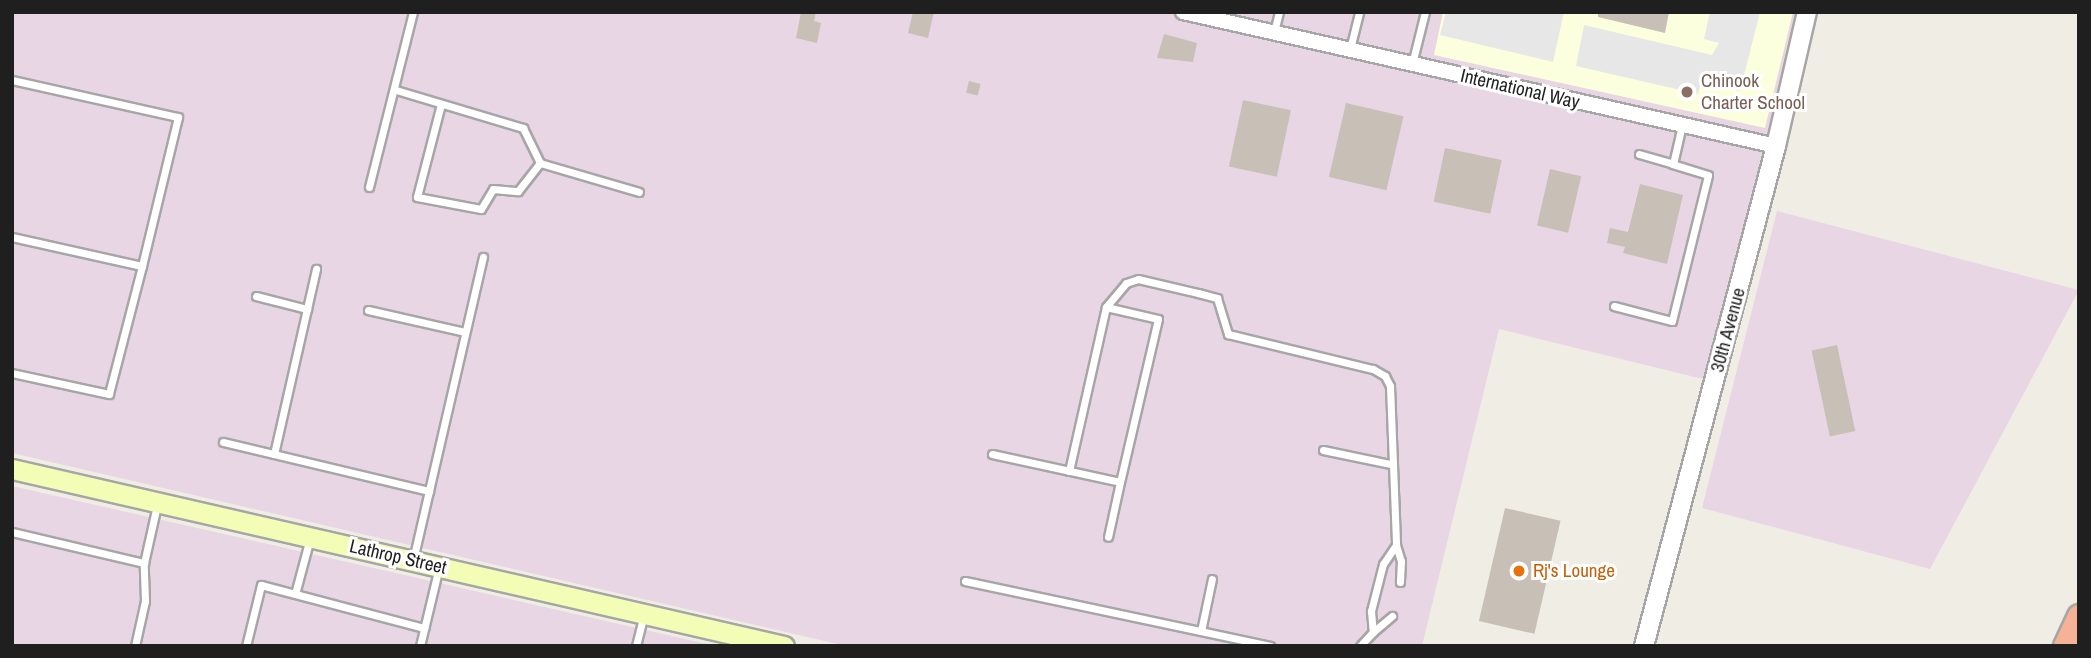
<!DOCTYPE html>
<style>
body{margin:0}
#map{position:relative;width:2091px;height:658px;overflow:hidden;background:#f0ede4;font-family:"Archivo Narrow",sans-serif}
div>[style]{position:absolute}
.industrial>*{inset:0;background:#e9d6e4}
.education>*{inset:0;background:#fcffde}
.parking>*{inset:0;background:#e7e7e7}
.building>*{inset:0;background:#c8c0b7;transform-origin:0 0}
.roads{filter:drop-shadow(2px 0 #a6a6a6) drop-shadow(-2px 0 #a6a6a6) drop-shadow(0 2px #a6a6a6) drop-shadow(0 -2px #a6a6a6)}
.service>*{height:7px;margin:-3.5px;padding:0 3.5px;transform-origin:3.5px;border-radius:3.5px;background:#fff}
.minor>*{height:14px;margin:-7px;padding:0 7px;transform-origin:7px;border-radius:7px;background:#fff}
.tertiary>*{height:18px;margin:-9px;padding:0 9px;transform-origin:9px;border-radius:9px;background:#fff}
.secondary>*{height:19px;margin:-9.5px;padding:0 9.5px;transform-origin:9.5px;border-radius:9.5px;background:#f4fdb5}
.trunk>*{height:23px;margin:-11.5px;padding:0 11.5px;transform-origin:11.5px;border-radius:11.5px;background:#f5b296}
.dots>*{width:19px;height:19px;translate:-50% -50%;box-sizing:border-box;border:4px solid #fff;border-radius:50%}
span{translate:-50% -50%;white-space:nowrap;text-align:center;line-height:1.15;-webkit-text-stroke:6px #fff;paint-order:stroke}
.education-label{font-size:19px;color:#785e54}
.left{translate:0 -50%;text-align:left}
.street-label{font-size:19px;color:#1f1f1f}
.food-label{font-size:19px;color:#c56008}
.frame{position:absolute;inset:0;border:14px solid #1f1f1f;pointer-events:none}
</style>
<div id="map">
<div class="industrial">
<i style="clip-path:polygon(12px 12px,1802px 12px,1707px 380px,1499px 329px,1422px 646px,846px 646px,12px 453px)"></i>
<i style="clip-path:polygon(1777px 211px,2079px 290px,1930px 569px,1702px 508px)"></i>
<i style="clip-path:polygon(12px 486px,290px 549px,716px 646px,12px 646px)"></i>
</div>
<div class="education">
<i style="clip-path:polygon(1443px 12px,1793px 12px,1765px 128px,1434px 55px)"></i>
</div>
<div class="parking">
<i style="clip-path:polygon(1446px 12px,1564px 12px,1553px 62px,1440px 35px)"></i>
<i style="clip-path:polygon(1710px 12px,1760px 12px,1740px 91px,1701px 83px,1698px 94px,1576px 66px,1584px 25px,1712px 55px,1719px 43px,1704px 39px)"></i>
</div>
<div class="building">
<i style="clip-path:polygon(801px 12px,816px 12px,814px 21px,821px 23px,817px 43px,796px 38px)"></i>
<i style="clip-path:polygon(913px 12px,934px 12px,928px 38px,908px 33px)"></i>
<i style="clip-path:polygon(1598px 12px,1669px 12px,1665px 33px,1598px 17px)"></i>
<i style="clip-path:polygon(1164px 34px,1197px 43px,1193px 62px,1157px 58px)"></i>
<i style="left:969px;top:81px;width:12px;height:12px;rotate:14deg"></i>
<i style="left:1243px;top:100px;width:49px;height:68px;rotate:12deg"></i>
<i style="left:1346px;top:103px;width:59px;height:76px;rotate:13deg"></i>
<i style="left:1445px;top:148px;width:58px;height:55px;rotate:12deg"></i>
<i style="left:1550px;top:169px;width:32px;height:58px;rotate:13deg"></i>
<i style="clip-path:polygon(1640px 184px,1683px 195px,1667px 264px,1623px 253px,1625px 247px,1607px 243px,1610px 228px,1628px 232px)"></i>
<i style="left:1837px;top:345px;width:88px;height:26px;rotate:78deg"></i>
<i style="left:1505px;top:508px;width:57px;height:116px;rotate:13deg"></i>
</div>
<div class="roads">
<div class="service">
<i style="left:1274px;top:32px;width:21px;rotate:-76deg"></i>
<i style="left:1350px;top:49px;width:38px;rotate:-76deg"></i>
<i style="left:1412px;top:64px;width:54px;rotate:-76deg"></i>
<i style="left:12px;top:80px;width:170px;rotate:12.6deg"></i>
<i style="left:178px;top:117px;width:153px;rotate:103.6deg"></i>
<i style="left:396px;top:90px;width:133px;rotate:16.7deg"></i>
<i style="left:523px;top:128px;width:39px;rotate:64deg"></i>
<i style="left:540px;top:163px;width:103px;rotate:16.3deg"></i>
<i style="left:441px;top:104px;width:96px;rotate:104.5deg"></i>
<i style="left:417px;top:197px;width:65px;rotate:10.6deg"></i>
<i style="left:481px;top:209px;width:23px;rotate:-59deg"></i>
<i style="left:493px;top:189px;width:25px;rotate:5deg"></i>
<i style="left:518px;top:191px;width:36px;rotate:-52deg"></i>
<i style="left:1639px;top:154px;width:35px;rotate:16deg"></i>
<i style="left:369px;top:187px;width:180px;rotate:-75.9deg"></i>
<i style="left:12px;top:237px;width:133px;rotate:12.6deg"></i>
<i style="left:142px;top:266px;width:132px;rotate:104.5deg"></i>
<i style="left:109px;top:394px;width:99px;rotate:-167.8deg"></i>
<i style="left:256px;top:296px;width:53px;rotate:14.3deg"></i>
<i style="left:1614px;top:306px;width:60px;rotate:14.5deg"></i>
<i style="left:1672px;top:321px;width:150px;rotate:-76.1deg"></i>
<i style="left:1708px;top:175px;width:37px;rotate:-163deg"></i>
<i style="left:1673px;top:164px;width:40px;rotate:-77deg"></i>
<i style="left:1106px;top:307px;width:31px;rotate:-50deg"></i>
<i style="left:1126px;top:283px;width:13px;rotate:-18deg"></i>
<i style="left:1138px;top:279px;width:62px;rotate:13.1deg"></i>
<i style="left:1198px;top:293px;width:20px;rotate:15deg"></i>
<i style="left:1217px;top:298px;width:38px;rotate:73deg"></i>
<i style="left:1228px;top:334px;width:149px;rotate:13.6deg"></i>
<i style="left:1373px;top:369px;width:14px;rotate:30deg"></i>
<i style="left:1385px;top:376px;width:11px;rotate:63deg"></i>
<i style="left:1390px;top:386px;width:159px;rotate:87.8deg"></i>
<i style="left:1396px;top:545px;width:23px;rotate:124deg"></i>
<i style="left:1383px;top:564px;width:49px;rotate:104.3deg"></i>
<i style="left:1371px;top:611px;width:21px;rotate:85deg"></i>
<i style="left:1373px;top:632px;width:19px;rotate:133deg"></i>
<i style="left:368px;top:310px;width:99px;rotate:12.8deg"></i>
<i style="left:223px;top:442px;width:212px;rotate:13.4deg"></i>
<i style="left:1323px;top:450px;width:68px;rotate:11.8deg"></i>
<i style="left:274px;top:454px;width:190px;rotate:-77.2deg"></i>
<i style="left:992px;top:454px;width:131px;rotate:12.3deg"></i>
<i style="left:1120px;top:482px;width:56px;rotate:102.3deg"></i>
<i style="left:1069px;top:471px;width:168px;rotate:-77.3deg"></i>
<i style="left:1106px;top:307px;width:53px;rotate:13deg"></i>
<i style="left:1158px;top:319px;width:167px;rotate:103.1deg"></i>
<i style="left:12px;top:532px;width:136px;rotate:13.2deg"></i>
<i style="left:144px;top:563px;width:59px;rotate:-77.4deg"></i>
<i style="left:1396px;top:545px;width:17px;rotate:73deg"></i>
<i style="left:1401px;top:561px;width:21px;rotate:93deg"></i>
<i style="left:413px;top:560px;width:311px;rotate:-77deg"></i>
<i style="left:965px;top:581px;width:312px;rotate:12deg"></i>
<i style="left:295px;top:594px;width:58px;rotate:-75deg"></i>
<i style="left:1201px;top:631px;width:53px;rotate:-78.1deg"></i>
<i style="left:1373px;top:632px;width:25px;rotate:-40deg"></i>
<i style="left:135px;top:646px;width:46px;rotate:-77.5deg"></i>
<i style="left:145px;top:601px;width:38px;rotate:-92deg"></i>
<i style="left:246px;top:646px;width:63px;rotate:-76.2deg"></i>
<i style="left:261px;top:585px;width:169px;rotate:14.8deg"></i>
<i style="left:420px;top:646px;width:81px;rotate:-76.5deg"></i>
<i style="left:636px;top:646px;width:30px;rotate:-76deg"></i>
</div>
<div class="minor">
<i style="left:1183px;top:12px;width:608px;rotate:12.73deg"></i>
</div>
<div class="tertiary">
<i style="left:1644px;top:646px;width:517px;rotate:-75.21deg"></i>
<i style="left:1776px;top:146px;width:138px;rotate:-77deg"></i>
</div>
<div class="secondary">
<i style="left:12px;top:469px;width:792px;rotate:12.91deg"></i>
</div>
<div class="trunk">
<i style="left:2065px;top:646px;width:33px;rotate:-65deg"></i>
</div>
</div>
<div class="dots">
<i style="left:1687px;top:92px;background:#8d6e63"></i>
<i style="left:1519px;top:571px;background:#e8710a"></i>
</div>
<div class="education-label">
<span class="left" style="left:1701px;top:92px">Chinook<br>Charter School</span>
</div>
<div class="street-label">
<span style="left:1520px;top:89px;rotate:13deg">International Way</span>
<span style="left:1728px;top:330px;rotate:-75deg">30th Avenue</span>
<span style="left:398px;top:557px;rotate:13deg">Lathrop Street</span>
</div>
<div class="food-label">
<span class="left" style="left:1533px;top:571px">Rj's Lounge</span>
</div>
<div class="frame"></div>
</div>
